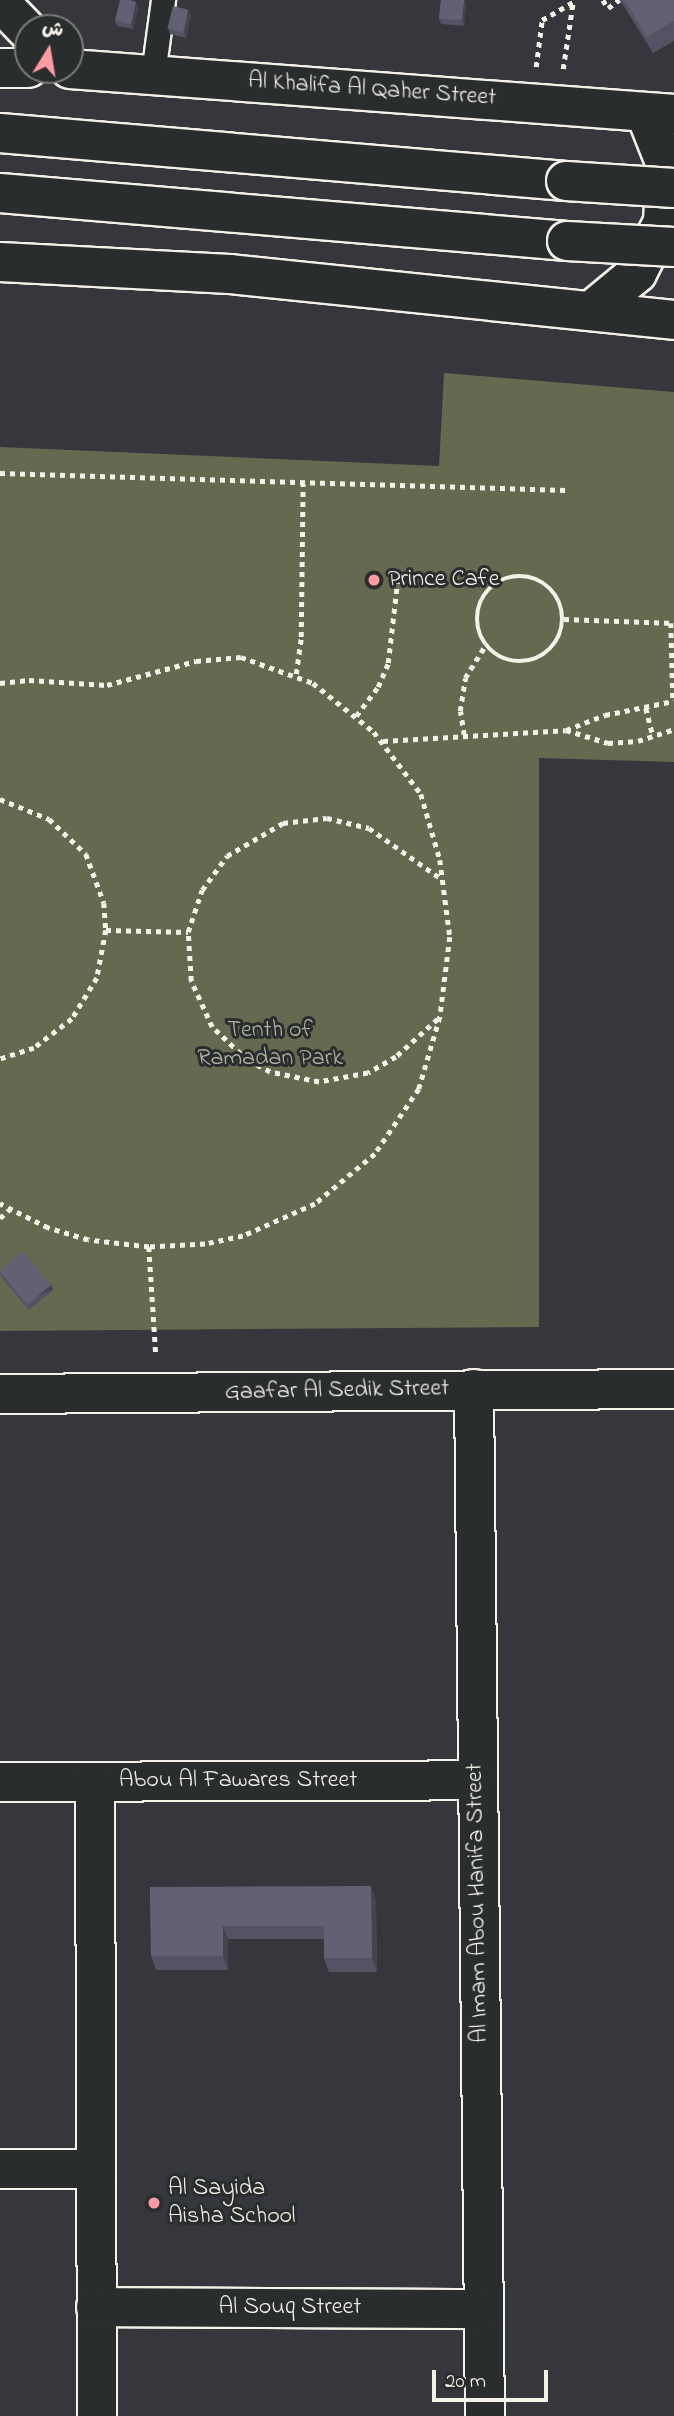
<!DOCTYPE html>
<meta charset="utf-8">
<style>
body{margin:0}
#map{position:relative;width:674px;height:2416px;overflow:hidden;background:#35373c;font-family:"Indie Flower","Playpen Sans Arabic",sans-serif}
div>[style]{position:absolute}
.green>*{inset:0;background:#64694f}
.path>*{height:4.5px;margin-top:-2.25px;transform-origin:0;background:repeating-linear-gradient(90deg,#f4f1e8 0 5px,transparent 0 10px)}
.path>.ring{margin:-2.25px;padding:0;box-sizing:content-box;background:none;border:4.5px solid #f4f1e8;border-radius:50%}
.roads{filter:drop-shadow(2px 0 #f4f1e8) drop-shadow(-2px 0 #f4f1e8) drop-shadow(0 2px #f4f1e8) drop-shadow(0 -2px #f4f1e8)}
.lane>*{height:23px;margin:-11.5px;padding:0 11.5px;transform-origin:11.5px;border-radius:11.5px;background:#2a2d2e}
.street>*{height:38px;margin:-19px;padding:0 19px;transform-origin:19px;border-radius:19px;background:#2a2d2e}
.secondary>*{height:38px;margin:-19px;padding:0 19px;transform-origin:19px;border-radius:19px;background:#2a2d2e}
.primary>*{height:38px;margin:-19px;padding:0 19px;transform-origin:19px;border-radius:19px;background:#2a2d2e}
.bridges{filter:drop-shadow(2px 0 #f4f1e8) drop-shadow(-2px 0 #f4f1e8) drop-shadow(0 2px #f4f1e8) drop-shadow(0 -2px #f4f1e8)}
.primary-bridge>*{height:38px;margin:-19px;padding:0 19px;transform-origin:19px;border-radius:19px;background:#2a2d2e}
.wall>*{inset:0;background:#545363}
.shaded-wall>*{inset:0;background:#454350;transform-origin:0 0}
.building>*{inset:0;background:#626073;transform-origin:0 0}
.dots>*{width:19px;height:19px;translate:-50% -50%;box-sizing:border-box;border:4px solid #2a2d2e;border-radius:50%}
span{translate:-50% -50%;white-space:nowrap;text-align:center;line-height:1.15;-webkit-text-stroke:6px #2a2d2e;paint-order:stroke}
.street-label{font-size:24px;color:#f4f1e8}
.poi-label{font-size:24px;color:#f4f1e8}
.left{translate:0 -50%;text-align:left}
.park-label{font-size:24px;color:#b3b4a3}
.north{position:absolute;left:14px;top:14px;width:70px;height:70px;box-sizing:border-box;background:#2a2d2e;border:2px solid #7b7b78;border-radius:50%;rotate:11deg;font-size:19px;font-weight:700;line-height:28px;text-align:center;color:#f4f1e8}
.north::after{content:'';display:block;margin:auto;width:24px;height:32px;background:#ff9aa2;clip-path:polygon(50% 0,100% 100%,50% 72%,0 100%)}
.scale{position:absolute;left:432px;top:2370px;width:116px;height:32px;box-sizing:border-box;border:4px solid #f4f1e8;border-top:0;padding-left:9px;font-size:21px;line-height:24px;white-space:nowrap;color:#f4f1e8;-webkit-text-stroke:5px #2a2d2e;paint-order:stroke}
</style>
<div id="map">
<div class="green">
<i style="clip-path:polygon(444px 373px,674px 392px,674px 762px,539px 758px,539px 1327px,0 1331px,0 447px,439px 466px)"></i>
</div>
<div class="path">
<i style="left:603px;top:0;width:9px;rotate:58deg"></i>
<i style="left:608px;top:8px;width:14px;rotate:-36deg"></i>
<i style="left:536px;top:67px;width:47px;rotate:-82.7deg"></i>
<i style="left:542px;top:20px;width:39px;rotate:-30deg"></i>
<i style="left:563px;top:69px;width:68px;rotate:-81.5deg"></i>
<i style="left:0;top:473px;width:566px;rotate:1.72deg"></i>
<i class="ring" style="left:477px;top:576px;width:81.5px;height:81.5px"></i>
<i style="left:564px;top:619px;width:110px;rotate:2.1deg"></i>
<i style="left:671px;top:623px;width:78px;rotate:88.5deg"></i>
<i style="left:296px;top:674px;width:37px;rotate:-82deg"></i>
<i style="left:301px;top:637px;width:153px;rotate:-89.3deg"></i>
<i style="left:0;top:683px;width:29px;rotate:-6deg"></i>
<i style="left:29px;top:680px;width:78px;rotate:3.7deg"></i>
<i style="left:107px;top:685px;width:92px;rotate:-15.1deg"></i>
<i style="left:196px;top:661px;width:45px;rotate:-5.1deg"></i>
<i style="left:241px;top:657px;width:77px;rotate:19.9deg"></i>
<i style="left:313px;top:683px;width:78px;rotate:38.8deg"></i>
<i style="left:374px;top:732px;width:78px;rotate:52.8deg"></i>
<i style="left:421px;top:794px;width:69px;rotate:73.9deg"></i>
<i style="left:440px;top:860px;width:78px;rotate:82.6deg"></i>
<i style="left:450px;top:937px;width:81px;rotate:97.1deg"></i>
<i style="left:440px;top:1017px;width:75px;rotate:106.3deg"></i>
<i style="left:419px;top:1089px;width:78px;rotate:124.1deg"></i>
<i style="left:375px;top:1154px;width:78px;rotate:140.2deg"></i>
<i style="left:315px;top:1204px;width:79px;rotate:156deg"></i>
<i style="left:243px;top:1236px;width:39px;rotate:168deg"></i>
<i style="left:205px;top:1244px;width:56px;rotate:176.9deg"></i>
<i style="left:149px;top:1247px;width:61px;rotate:-173.5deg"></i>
<i style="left:88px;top:1240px;width:42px;rotate:-163.3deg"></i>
<i style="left:48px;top:1228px;width:54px;rotate:-153.4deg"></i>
<i style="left:646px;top:708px;width:30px;rotate:76deg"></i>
<i style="left:356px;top:716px;width:36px;rotate:-53deg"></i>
<i style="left:378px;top:687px;width:26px;rotate:-67deg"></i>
<i style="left:388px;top:663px;width:87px;rotate:-83.4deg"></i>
<i style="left:566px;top:730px;width:44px;rotate:17.2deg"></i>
<i style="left:608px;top:743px;width:30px;rotate:-4deg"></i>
<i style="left:638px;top:741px;width:38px;rotate:-18deg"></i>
<i style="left:464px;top:735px;width:24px;rotate:-99deg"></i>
<i style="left:460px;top:711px;width:33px;rotate:-81deg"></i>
<i style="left:465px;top:678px;width:38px;rotate:-58deg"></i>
<i style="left:383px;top:741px;width:183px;rotate:-3.4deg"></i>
<i style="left:566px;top:730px;width:42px;rotate:-21deg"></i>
<i style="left:605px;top:715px;width:70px;rotate:-11.5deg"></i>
<i style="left:0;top:799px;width:53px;rotate:22.2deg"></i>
<i style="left:49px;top:819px;width:51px;rotate:43.4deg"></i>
<i style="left:86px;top:854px;width:52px;rotate:69.8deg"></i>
<i style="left:104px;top:903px;width:27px;rotate:86deg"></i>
<i style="left:106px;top:930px;width:49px;rotate:100.6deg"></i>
<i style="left:97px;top:978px;width:48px;rotate:121.4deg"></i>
<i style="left:72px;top:1019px;width:48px;rotate:142.7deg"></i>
<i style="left:34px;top:1048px;width:36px;rotate:162deg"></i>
<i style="left:106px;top:930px;width:82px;rotate:1.4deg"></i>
<i style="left:438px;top:1019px;width:57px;rotate:137.9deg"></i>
<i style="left:396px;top:1057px;width:32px;rotate:150deg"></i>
<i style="left:368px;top:1073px;width:50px;rotate:169.6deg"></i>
<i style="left:319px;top:1082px;width:50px;rotate:-168.5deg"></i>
<i style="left:270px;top:1072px;width:25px;rotate:-153deg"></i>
<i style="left:248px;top:1061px;width:50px;rotate:-136.6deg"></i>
<i style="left:212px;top:1027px;width:51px;rotate:-114.5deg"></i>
<i style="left:191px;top:981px;width:49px;rotate:-93.5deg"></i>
<i style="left:188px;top:932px;width:44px;rotate:-71.6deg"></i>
<i style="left:202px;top:890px;width:42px;rotate:-53.7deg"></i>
<i style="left:227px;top:856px;width:65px;rotate:-30.5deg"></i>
<i style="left:283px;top:823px;width:44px;rotate:-6.5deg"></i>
<i style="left:327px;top:818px;width:43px;rotate:13.4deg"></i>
<i style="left:369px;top:828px;width:90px;rotate:35.1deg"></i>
<i style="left:0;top:1218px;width:12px;rotate:-42deg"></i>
<i style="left:149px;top:1247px;width:107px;rotate:86.3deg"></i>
</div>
<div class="roads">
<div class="lane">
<i style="left:153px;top:74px;width:75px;rotate:-82.3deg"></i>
</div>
<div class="street">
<i style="left:474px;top:1389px;width:1027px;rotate:89.39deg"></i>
<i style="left:0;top:1394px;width:674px;rotate:-0.43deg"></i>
<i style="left:0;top:1782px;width:476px;rotate:-0.2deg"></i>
<i style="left:95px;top:1782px;width:634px;rotate:89.82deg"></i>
<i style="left:0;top:2169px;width:96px"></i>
<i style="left:96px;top:2307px;width:387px;rotate:0.3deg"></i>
</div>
<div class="secondary">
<i style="left:0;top:2px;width:40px;rotate:46deg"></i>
</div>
<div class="primary">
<i style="left:0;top:68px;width:28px"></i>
<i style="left:70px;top:69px;width:606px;rotate:4.26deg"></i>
<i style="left:0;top:133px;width:568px;rotate:4.85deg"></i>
<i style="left:0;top:193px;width:569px;rotate:4.84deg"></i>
<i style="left:0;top:262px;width:230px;rotate:3deg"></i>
<i style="left:230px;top:274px;width:446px;rotate:5.9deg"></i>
<i style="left:591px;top:311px;width:60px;rotate:-39.6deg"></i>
<i style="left:637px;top:273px;width:57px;rotate:-63deg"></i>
<i style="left:663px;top:222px;width:57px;rotate:-87deg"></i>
<i style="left:666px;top:165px;width:57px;rotate:-111.6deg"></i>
</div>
</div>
<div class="bridges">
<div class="primary-bridge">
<i style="left:566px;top:181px;width:108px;rotate:3.7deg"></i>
<i style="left:567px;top:241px;width:107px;rotate:3.2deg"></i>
</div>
</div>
<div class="wall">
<i style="clip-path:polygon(441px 0,464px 0,466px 4px,464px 26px,441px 24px,439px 19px)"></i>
<i style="clip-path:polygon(620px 0,674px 0,674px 41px,653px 53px)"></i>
<i style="clip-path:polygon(138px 7px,133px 29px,117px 26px,115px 20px)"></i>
<i style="clip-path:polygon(191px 15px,186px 38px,170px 34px,168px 28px)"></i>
<i style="clip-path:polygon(0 1271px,51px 1285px,53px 1290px,29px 1310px,1px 1277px)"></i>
<i style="clip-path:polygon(150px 1887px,376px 1900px,377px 1972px,329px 1972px,324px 1958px,324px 1939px,228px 1939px,228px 1970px,156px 1970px,151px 1956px)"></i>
</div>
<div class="shaded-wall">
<i style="clip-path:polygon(464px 0,466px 4px,464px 26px,462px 20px)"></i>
<i style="clip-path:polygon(136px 2px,138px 7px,133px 29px,131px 24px)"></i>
<i style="clip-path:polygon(189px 10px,191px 15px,186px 38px,184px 32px)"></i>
<i style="left:51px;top:1285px;width:5px;height:31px;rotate:68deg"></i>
<i style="clip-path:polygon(371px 1886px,376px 1900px,377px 1972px,372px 1958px)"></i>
<i style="clip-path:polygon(223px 1926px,228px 1939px,228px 1970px,223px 1956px)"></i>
</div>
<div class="building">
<i style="clip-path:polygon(120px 0,130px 0,136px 2px,131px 24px,115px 20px)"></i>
<i style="clip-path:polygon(441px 0,464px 0,462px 20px,439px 19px)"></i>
<i style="clip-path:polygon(624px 0,674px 0,674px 21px,647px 37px)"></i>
<i style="left:173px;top:6px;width:16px;height:23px;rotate:14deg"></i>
<i style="clip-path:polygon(23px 1251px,51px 1285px,27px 1305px,0 1272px,0 1271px)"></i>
<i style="clip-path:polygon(371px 1886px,372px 1958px,324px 1958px,324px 1926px,223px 1926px,223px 1956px,151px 1956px,150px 1887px)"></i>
</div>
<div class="dots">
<i style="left:374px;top:580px;background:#ff9aa2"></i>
<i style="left:154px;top:2203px;background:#ff9aa2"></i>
</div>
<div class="street-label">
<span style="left:372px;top:90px;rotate:4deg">Al Khalifa Al Qaher Street</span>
<span style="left:337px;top:1391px;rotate:-1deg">Gaafar Al Sedik Street</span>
<span style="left:238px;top:1781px">Abou Al Fawares Street</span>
<span style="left:478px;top:1903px;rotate:-91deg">Al Imam Abou Hanifa Street</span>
<span style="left:290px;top:2308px">Al Souq Street</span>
</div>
<div class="poi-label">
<span class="left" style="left:388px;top:580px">Prince Cafe</span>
<span class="left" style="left:168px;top:2203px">Al Sayida<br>Aisha School</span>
</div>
<div class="park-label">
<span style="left:270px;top:1045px">Tenth of<br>Ramadan Park</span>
</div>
<div class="north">ش</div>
<div class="scale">20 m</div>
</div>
